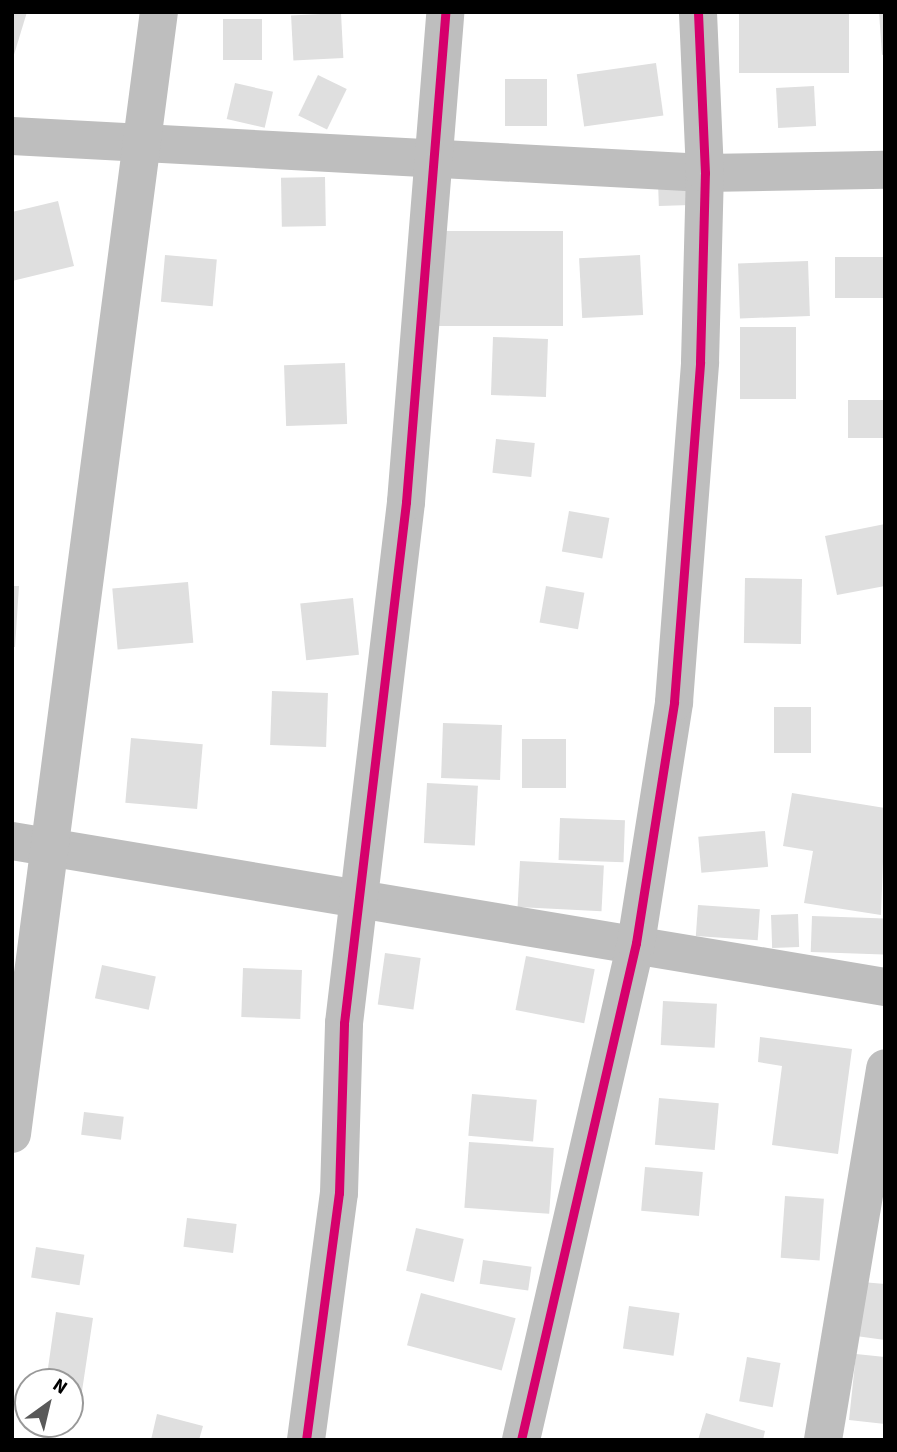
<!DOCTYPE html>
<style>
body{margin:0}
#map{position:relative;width:897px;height:1452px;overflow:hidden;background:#fff;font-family:"Source Sans 3",sans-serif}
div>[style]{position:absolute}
.building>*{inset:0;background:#dfdfdf;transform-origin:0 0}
.minor>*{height:38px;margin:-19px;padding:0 19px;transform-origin:19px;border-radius:19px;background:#bebebe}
.cycleway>*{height:9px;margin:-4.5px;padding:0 4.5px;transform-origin:4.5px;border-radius:4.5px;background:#d6006c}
span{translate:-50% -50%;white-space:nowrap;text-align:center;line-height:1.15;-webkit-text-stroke:7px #fff;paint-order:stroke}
.frame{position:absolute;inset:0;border:14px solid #000;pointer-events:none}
.north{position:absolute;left:14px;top:1368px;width:70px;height:70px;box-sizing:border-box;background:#fff;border:2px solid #999;border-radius:50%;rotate:34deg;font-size:19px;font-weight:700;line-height:28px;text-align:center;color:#000}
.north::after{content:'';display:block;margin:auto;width:24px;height:32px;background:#595959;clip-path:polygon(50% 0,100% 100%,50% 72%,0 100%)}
</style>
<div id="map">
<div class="building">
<i style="clip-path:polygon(12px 12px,27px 12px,13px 58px,12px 58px)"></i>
<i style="left:739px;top:12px;width:110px;height:61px"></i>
<i style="clip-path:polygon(879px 12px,885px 12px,885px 54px,882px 55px)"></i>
<i style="left:341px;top:13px;width:45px;height:50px;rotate:87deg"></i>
<i style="left:262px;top:19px;width:41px;height:39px;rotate:90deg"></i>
<i style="left:656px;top:63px;width:53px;height:80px;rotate:82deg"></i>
<i style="left:318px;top:75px;width:32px;height:45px;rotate:26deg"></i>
<i style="left:505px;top:79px;width:42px;height:47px"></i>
<i style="left:235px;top:83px;width:39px;height:37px;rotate:13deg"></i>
<i style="left:814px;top:86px;width:40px;height:38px;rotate:87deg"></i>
<i style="left:325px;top:177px;width:49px;height:44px;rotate:89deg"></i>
<i style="left:690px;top:181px;width:24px;height:32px;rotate:88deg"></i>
<i style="clip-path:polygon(58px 201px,74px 266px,12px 281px,12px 212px)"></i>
<i style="left:432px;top:231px;width:131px;height:95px"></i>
<i style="left:165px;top:255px;width:52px;height:47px;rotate:5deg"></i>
<i style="left:640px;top:255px;width:60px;height:61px;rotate:87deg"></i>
<i style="left:885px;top:257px;width:41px;height:50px;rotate:90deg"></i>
<i style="left:808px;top:261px;width:55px;height:70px;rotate:88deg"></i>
<i style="left:740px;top:327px;width:56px;height:72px"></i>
<i style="left:493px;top:337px;width:55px;height:58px;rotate:2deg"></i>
<i style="left:345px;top:363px;width:61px;height:61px;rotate:88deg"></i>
<i style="left:848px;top:400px;width:37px;height:38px"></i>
<i style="left:496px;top:439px;width:39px;height:34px;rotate:6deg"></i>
<i style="left:569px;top:511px;width:41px;height:41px;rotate:10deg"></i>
<i style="clip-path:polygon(885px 524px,885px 586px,837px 595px,825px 536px)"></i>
<i style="left:745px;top:578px;width:57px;height:65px;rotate:1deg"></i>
<i style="left:188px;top:582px;width:61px;height:76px;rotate:85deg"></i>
<i style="clip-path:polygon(12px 586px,19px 586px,15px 647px,12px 647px)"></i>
<i style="left:546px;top:586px;width:39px;height:37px;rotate:10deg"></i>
<i style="left:353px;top:598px;width:57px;height:53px;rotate:84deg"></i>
<i style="left:272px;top:691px;width:56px;height:54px;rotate:2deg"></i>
<i style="left:774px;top:707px;width:37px;height:46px"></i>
<i style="left:443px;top:723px;width:59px;height:55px;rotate:2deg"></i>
<i style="left:131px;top:738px;width:72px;height:65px;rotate:5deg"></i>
<i style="left:522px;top:739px;width:44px;height:49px"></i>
<i style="left:427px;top:783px;width:51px;height:60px;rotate:3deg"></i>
<i style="clip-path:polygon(792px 793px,885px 808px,881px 915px,804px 903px,813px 851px,783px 846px)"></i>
<i style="left:560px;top:818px;width:65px;height:42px;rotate:2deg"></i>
<i style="left:765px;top:831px;width:36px;height:67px;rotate:85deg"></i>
<i style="left:520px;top:861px;width:84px;height:46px;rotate:3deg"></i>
<i style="left:698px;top:905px;width:62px;height:31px;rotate:4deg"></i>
<i style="left:798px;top:914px;width:33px;height:27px;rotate:88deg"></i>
<i style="left:812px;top:916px;width:73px;height:36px;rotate:2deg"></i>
<i style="left:385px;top:953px;width:36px;height:52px;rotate:8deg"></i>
<i style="left:526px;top:956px;width:70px;height:55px;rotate:11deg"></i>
<i style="left:102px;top:965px;width:55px;height:34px;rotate:12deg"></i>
<i style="left:243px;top:968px;width:59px;height:49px;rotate:2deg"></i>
<i style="left:663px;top:1001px;width:54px;height:44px;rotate:3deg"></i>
<i style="clip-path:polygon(760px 1037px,852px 1049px,838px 1154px,772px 1145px,782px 1066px,758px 1062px)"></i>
<i style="left:472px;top:1094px;width:65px;height:42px;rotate:5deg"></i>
<i style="left:659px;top:1098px;width:60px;height:47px;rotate:5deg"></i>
<i style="left:84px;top:1112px;width:40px;height:23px;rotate:7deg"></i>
<i style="left:469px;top:1142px;width:85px;height:66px;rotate:4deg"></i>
<i style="left:645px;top:1167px;width:58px;height:44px;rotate:5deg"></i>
<i style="left:785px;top:1196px;width:39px;height:62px;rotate:4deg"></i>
<i style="left:187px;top:1218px;width:50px;height:29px;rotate:7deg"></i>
<i style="left:416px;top:1228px;width:49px;height:44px;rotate:13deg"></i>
<i style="left:36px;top:1247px;width:49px;height:31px;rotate:9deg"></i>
<i style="left:483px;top:1260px;width:49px;height:24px;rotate:8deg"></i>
<i style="clip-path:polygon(862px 1282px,885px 1284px,885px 1340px,856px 1336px)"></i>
<i style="left:421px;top:1293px;width:98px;height:54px;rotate:15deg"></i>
<i style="left:629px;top:1306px;width:51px;height:43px;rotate:8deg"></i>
<i style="clip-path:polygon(56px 1312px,93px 1318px,82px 1391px,70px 1389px,70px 1382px,46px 1382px)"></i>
<i style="clip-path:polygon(856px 1354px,885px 1357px,885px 1424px,849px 1420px)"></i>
<i style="left:747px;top:1357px;width:34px;height:45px;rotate:10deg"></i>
<i style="clip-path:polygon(706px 1413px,765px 1431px,763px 1440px,698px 1440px)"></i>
<i style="clip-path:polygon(157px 1414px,203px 1426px,199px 1440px,151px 1440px)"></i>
</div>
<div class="minor">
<i style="left:12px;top:136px;width:694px;rotate:3.06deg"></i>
<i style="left:705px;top:173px;width:180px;rotate:-1deg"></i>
<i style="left:12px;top:841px;width:885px;rotate:9.49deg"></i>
<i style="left:12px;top:1134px;width:1132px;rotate:-82.54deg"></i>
<i style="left:306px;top:1440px;width:249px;rotate:-82.4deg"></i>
<i style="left:339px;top:1193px;width:170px;rotate:-88.3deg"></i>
<i style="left:344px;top:1023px;width:525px;rotate:-83.21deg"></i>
<i style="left:406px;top:502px;width:492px;rotate:-85.4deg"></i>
<i style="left:521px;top:1440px;width:510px;rotate:-76.97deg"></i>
<i style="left:636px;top:943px;width:244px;rotate:-81deg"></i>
<i style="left:674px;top:702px;width:341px;rotate:-85.6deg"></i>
<i style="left:700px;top:362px;width:189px;rotate:-88.5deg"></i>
<i style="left:705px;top:173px;width:161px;rotate:-92.5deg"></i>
<i style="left:823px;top:1440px;width:377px;rotate:-80.5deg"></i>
</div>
<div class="cycleway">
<i style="left:306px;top:1440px;width:249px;rotate:-82.4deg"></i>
<i style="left:339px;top:1193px;width:170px;rotate:-88.3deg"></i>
<i style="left:344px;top:1023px;width:525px;rotate:-83.21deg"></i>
<i style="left:406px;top:502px;width:492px;rotate:-85.4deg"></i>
<i style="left:521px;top:1440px;width:510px;rotate:-76.97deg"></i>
<i style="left:636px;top:943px;width:244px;rotate:-81deg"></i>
<i style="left:674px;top:702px;width:341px;rotate:-85.6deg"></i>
<i style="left:700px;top:362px;width:189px;rotate:-88.5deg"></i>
<i style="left:705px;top:173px;width:161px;rotate:-92.5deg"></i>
</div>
<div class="frame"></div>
<div class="north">N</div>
</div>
